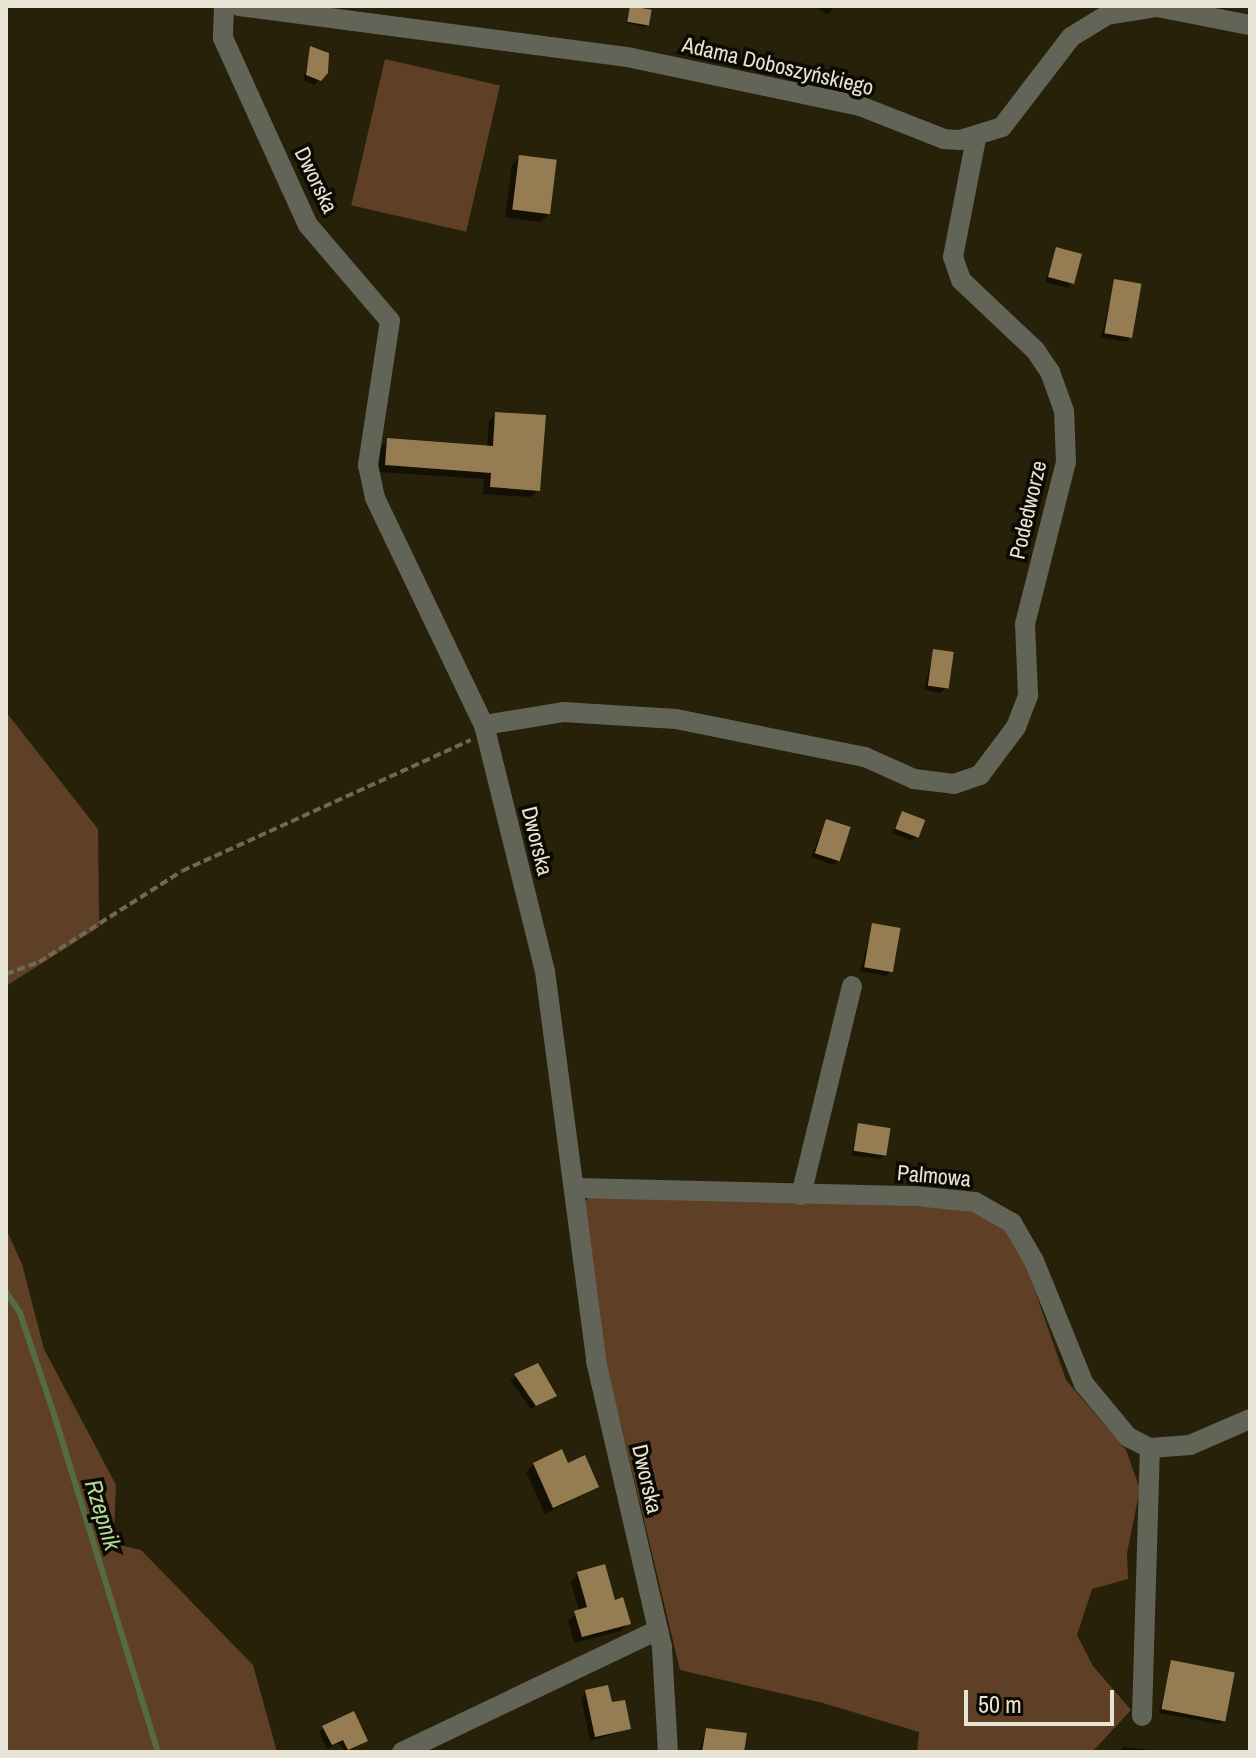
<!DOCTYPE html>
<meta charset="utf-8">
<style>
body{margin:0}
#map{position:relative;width:1256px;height:1758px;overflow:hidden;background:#262108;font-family:"Archivo Narrow",sans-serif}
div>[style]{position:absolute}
.green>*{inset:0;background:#5f4026;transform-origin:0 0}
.shadow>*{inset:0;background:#0007}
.stream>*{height:6px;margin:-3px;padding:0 3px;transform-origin:3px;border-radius:3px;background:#546c44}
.building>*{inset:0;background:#967c52;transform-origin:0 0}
.path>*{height:4px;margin-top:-2px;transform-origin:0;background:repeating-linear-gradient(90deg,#6e6954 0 8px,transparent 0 12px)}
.minor>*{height:20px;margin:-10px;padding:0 10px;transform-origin:10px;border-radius:10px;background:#626458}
span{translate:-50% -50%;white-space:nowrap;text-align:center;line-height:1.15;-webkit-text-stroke:7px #0d0a03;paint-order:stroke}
.street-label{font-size:22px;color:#e7e3d5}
.water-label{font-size:24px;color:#b2d998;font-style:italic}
.frame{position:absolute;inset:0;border:8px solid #e7e3d5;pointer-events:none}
.scale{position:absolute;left:964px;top:1690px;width:150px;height:36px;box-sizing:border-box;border:4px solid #e7e3d5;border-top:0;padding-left:10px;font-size:24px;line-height:28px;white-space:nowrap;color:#e7e3d5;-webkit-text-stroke:6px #0d0a03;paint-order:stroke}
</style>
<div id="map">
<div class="green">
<i style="left:385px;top:59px;width:118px;height:150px;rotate:13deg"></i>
<i style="clip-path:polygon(6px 712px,98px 829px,99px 915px,99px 927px,6px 986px)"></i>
<i style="clip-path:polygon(593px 1195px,959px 1208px,989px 1217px,1018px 1242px,1066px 1380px,1126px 1450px,1140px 1489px,1127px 1553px,1128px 1579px,1092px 1589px,1077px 1635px,1093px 1666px,1131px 1710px,1092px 1752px,917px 1752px,919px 1732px,823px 1703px,680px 1670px,597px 1324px,585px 1201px)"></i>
<i style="clip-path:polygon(6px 1229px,22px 1264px,44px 1349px,116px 1485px,114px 1531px,120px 1545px,141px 1550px,253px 1665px,277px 1752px,6px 1752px)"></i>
</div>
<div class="shadow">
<i style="clip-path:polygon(816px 6px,835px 6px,828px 15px)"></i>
<i style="clip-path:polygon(631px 7px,647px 25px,645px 27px,626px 23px)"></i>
<i style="clip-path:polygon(311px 48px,325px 50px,326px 73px,314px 85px,303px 80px)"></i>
<i style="clip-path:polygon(520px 157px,548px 215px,540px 222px,505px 217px,512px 165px)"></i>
<i style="clip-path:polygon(1056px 249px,1072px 283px,1068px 288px,1045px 282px)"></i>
<i style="clip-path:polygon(1115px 281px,1130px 338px,1126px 342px,1101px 337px)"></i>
<i style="clip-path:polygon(496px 414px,538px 490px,531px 497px,483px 494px,484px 479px,379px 472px,380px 448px,388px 440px,487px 448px,489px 421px)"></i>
<i style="clip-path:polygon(934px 651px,946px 688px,941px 693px,924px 690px)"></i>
<i style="clip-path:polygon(902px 813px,917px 836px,912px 841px,892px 833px)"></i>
<i style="clip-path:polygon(826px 821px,838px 861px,833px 865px,811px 857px)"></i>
<i style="clip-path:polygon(873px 925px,890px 972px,886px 976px,860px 971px)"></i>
<i style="clip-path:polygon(859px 1125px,885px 1154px,881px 1159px,851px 1155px)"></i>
<i style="clip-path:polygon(538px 1365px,554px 1396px,531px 1409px,510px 1380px)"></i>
<i style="clip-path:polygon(534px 1464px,597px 1487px,545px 1514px,526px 1472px)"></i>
<i style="clip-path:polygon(578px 1574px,614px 1602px,628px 1623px,621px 1631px,574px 1643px,568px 1620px,579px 1611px,571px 1582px)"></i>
<i style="clip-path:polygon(1172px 1662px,1225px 1720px,1220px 1724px,1159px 1713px)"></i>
<i style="clip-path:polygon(586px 1692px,629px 1729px,590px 1741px,581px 1697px)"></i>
<i style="clip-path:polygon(323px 1728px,365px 1740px,346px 1752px,338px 1743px,327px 1749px,319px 1732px)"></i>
<i style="clip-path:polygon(706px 1730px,742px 1752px,699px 1752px)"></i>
<i style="clip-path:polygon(1123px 1747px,1151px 1750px,1151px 1752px,1119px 1752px)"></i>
</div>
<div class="stream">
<i style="left:6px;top:1292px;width:25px;rotate:56deg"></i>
<i style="left:20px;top:1313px;width:103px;rotate:71.4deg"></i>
<i style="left:53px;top:1411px;width:357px;rotate:72.9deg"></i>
</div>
<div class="building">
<i style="left:630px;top:6px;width:22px;height:16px;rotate:10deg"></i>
<i style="clip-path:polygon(310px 46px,329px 53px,328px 73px,321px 81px,306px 75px)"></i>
<i style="left:519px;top:155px;width:38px;height:55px;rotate:7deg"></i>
<i style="left:1056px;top:247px;width:27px;height:31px;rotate:15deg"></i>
<i style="left:1114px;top:279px;width:28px;height:55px;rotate:10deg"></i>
<i style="clip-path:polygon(495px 412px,546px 415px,540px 491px,490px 487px,491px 473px,385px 465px,387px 438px,493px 446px)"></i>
<i style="left:933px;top:649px;width:21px;height:37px;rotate:8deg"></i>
<i style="left:902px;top:811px;width:25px;height:19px;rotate:21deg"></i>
<i style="left:826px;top:819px;width:26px;height:36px;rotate:18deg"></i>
<i style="left:872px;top:923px;width:29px;height:45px;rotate:10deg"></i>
<i style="left:858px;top:1123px;width:33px;height:28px;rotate:9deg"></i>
<i style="clip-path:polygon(538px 1363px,557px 1396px,536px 1406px,514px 1374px)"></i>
<i style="clip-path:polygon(562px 1449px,568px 1463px,585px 1455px,599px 1487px,553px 1508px,533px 1463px)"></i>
<i style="clip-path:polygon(605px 1564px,615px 1600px,623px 1597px,631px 1624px,582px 1637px,574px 1611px,587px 1607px,577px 1572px)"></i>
<i style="left:1171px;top:1660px;width:65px;height:50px;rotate:11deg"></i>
<i style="clip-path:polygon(608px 1685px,612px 1702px,625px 1700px,631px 1729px,595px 1737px,585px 1690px)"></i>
<i style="clip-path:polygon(354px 1711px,368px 1741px,348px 1750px,343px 1740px,332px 1745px,322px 1726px)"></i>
<i style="clip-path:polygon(706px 1728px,747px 1733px,744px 1752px,702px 1752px)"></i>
</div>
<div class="path">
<i style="left:6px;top:974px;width:35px;rotate:-20deg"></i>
<i style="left:39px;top:962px;width:169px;rotate:-32.5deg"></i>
<i style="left:182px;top:871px;width:317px;rotate:-24.4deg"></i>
</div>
<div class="minor">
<i style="left:224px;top:6px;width:32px;rotate:92deg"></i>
<i style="left:223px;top:38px;width:205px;rotate:65.6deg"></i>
<i style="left:308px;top:225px;width:126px;rotate:49.5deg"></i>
<i style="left:390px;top:321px;width:146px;rotate:98.7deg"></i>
<i style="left:368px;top:465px;width:34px;rotate:78deg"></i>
<i style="left:375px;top:498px;width:252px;rotate:64.4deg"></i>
<i style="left:484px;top:725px;width:253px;rotate:76.1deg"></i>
<i style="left:545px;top:971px;width:393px;rotate:82.5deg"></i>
<i style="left:596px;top:1361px;width:294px;rotate:77deg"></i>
<i style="left:662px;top:1648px;width:104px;rotate:86.7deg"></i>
<i style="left:239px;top:6px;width:396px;rotate:7.5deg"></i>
<i style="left:632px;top:58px;width:233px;rotate:11.9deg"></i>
<i style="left:860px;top:106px;width:90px;rotate:21.4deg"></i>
<i style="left:944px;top:139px;width:16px;rotate:4deg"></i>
<i style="left:960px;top:140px;width:44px;rotate:-17.2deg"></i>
<i style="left:1002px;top:127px;width:113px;rotate:-52.5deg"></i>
<i style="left:1071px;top:37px;width:42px;rotate:-31.4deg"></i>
<i style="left:1107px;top:15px;width:51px;rotate:-9.1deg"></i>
<i style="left:1157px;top:7px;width:95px;rotate:11deg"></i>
<i style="left:484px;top:725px;width:80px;rotate:-9.3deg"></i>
<i style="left:563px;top:712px;width:113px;rotate:3.5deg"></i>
<i style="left:676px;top:719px;width:193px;rotate:11.4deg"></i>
<i style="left:865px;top:757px;width:54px;rotate:24.2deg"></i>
<i style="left:914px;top:779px;width:40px;rotate:7.1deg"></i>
<i style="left:954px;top:784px;width:28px;rotate:-19deg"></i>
<i style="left:980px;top:775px;width:60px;rotate:-53.1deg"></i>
<i style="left:1016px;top:727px;width:34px;rotate:-69deg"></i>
<i style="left:1028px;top:695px;width:71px;rotate:-92.4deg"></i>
<i style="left:1025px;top:624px;width:167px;rotate:-75.8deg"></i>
<i style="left:1066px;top:462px;width:51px;rotate:-92.2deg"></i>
<i style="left:1064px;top:411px;width:41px;rotate:-109.7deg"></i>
<i style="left:1050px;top:372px;width:27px;rotate:-124deg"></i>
<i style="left:1035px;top:350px;width:102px;rotate:-136.6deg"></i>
<i style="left:961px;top:280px;width:24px;rotate:-109deg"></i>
<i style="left:953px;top:257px;width:120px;rotate:-79deg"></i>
<i style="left:576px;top:1188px;width:339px;rotate:1.4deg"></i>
<i style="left:915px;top:1196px;width:60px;rotate:5.7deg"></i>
<i style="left:975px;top:1202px;width:43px;rotate:29.6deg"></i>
<i style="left:1012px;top:1223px;width:44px;rotate:59.9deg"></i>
<i style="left:1034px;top:1261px;width:133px;rotate:67.9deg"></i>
<i style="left:1084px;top:1384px;width:69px;rotate:50.3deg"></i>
<i style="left:1128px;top:1437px;width:25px;rotate:27deg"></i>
<i style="left:801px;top:1195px;width:215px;rotate:-76.3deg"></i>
<i style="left:1150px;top:1448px;width:40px;rotate:-4.3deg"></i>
<i style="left:1190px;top:1445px;width:65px;rotate:-23.4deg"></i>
<i style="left:1142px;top:1716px;width:268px;rotate:-88.3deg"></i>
<i style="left:402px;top:1752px;width:284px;rotate:-25.5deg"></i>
</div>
<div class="street-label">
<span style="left:778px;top:66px;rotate:13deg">Adama Doboszyńskiego</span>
<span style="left:316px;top:180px;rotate:64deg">Dworska</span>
<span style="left:1028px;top:510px;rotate:-77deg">Podedworze</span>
<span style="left:537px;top:841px;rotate:76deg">Dworska</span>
<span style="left:934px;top:1176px;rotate:5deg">Palmowa</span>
<span style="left:647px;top:1479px;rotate:77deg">Dworska</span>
</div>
<div class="water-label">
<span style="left:103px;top:1515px;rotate:73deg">Rzepnik</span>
</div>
<div class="frame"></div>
<div class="scale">50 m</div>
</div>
